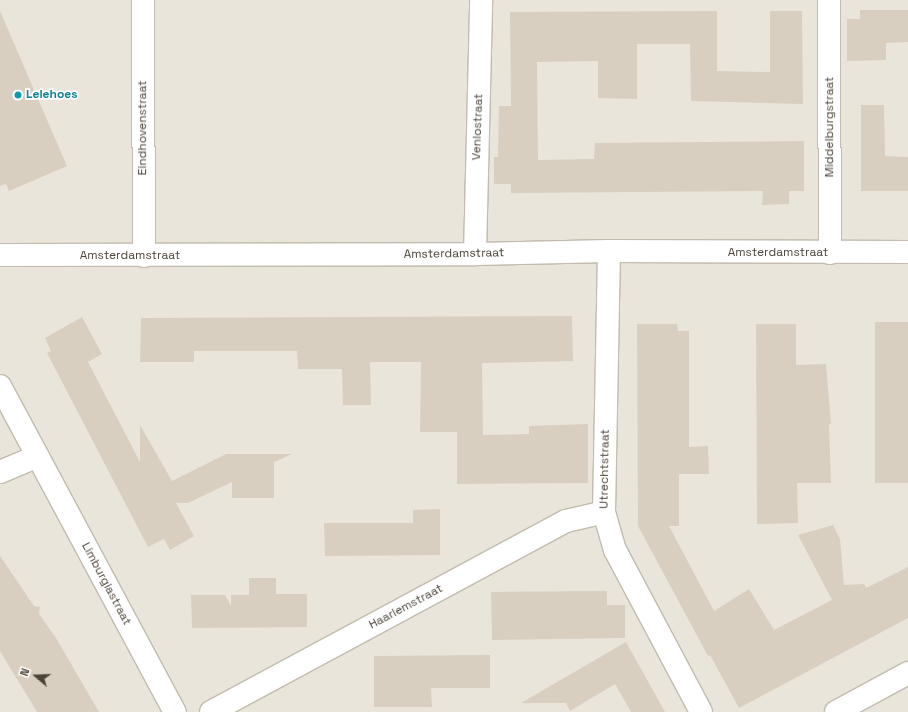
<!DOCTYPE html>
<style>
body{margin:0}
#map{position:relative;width:908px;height:712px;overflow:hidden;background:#f6f3ec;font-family:"Space Grotesk",sans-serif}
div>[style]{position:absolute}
.residential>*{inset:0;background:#eae5da;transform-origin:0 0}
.building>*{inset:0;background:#d8cfc1;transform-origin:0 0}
.roads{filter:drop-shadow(1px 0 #c2bbae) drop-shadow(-1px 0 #c2bbae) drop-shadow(0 1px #c2bbae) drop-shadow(0 -1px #c2bbae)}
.street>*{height:22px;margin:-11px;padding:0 11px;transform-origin:11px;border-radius:11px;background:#fff}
.dots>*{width:11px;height:11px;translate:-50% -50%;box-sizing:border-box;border:2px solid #fff;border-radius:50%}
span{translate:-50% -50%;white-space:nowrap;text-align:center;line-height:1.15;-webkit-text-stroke:3.5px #fff;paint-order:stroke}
.culture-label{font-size:12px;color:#0d838f;font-weight:700}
.left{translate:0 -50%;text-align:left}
.street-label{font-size:12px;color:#4b4439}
.north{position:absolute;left:16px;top:656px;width:40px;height:40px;-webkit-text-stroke:3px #fff;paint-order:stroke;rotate:289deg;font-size:11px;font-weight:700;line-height:16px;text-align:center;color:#4b4439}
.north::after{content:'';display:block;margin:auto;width:14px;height:18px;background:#4b4439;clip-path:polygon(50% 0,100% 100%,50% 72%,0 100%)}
</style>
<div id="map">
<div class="residential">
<i style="left:0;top:0;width:908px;height:712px"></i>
</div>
<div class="building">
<i style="clip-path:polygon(860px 10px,908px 10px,908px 42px,886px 43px,886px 60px,847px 61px,847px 19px,860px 19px)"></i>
<i style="clip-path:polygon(0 11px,67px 166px,9px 191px,6px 184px,0 186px)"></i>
<i style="clip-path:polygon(717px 11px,717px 71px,770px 72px,770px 11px,802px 11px,803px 104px,691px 101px,690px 44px,637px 44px,637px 99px,598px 98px,598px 61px,537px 62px,538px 160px,594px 159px,595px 143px,804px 141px,804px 191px,789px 191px,789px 204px,762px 205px,763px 191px,511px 193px,511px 184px,494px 184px,494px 157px,498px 157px,499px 106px,511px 106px,510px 12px)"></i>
<i style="clip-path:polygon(861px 105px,884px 105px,885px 156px,908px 157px,908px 191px,861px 191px)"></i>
<i style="clip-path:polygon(572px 316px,573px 361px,482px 363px,483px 435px,529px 434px,529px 426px,588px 424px,588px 483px,457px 484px,457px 432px,420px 432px,421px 362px,370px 362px,371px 405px,343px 405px,342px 369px,298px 369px,297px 351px,194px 351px,194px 362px,140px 362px,141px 318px)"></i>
<i style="clip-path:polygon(82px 317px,102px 354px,88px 362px,140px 462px,140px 425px,172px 481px,226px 454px,292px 454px,274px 462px,274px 498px,232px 498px,232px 482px,188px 503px,176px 503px,194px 536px,170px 550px,164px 539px,148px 547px,47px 353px,51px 351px,45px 338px)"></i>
<i style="left:908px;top:322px;width:161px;height:33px;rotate:90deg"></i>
<i style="clip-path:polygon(637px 324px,677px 324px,678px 331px,689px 331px,689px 447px,708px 446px,709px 474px,679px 474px,679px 526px,669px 526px,714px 611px,749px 589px,774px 630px,832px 600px,798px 535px,833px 525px,840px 539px,844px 585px,864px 584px,866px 588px,908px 567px,908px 618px,739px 708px,710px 655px,708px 656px,638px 526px)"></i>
<i style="clip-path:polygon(756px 324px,796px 324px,796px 365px,826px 364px,831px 424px,829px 424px,831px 483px,797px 483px,798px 523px,757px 524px)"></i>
<i style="clip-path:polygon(440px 509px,440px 555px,325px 556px,324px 523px,413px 523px,413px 510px)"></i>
<i style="clip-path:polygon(0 556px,34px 606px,40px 607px,39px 614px,56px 638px,99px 712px,37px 712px,0 651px)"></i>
<i style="clip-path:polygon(249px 578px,276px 578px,276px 594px,307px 594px,307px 627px,192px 628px,191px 595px,225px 595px,231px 606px,231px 595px,249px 595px)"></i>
<i style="clip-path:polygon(607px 591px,607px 605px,625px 605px,625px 638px,492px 640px,491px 592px)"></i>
<i style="clip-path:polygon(626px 642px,665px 712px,631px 712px,615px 684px,570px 711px,566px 703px,521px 703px)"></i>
<i style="clip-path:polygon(490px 655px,490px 688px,431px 688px,432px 707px,374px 707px,374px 656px)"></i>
</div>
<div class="roads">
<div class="street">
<i style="left:143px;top:0;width:256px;rotate:89.8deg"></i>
<i style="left:829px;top:0;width:253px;rotate:89.8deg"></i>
<i style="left:609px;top:251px;width:261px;rotate:91.1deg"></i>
<i style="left:604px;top:512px;width:40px;rotate:74deg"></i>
<i style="left:615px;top:550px;width:183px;rotate:62deg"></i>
<i style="left:475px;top:254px;width:254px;rotate:-88.6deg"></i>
<i style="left:0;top:255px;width:475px;rotate:-0.1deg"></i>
<i style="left:475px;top:254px;width:134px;rotate:-1.3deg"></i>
<i style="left:609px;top:251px;width:299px;rotate:0.2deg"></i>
<i style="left:0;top:386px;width:370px;rotate:61.8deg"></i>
<i style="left:0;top:472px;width:41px;rotate:-22.8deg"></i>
<i style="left:211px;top:712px;width:403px;rotate:-28.3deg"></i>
<i style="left:566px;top:521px;width:39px;rotate:-13deg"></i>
<i style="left:836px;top:712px;width:82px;rotate:-28.4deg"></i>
</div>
</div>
<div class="dots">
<i style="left:18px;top:95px;background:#0f9aa8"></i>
</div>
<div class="culture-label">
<span class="left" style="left:26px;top:95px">Leiehoes</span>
</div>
<div class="street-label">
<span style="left:478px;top:127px;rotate:-88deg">Venlostraat</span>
<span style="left:830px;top:127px;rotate:-90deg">Middelburgstraat</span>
<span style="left:143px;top:128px;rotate:-90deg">Eindhovenstraat</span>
<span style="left:778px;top:253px">Amsterdamstraat</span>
<span style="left:454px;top:254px;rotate:-1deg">Amsterdamstraat</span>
<span style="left:130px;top:256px">Amsterdamstraat</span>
<span style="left:605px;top:469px;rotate:-89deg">Utrechtstraat</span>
<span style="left:106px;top:584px;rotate:62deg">Limburgiastraat</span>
<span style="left:406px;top:607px;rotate:-28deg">Haarlemstraat</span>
</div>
<div class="north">N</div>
</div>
